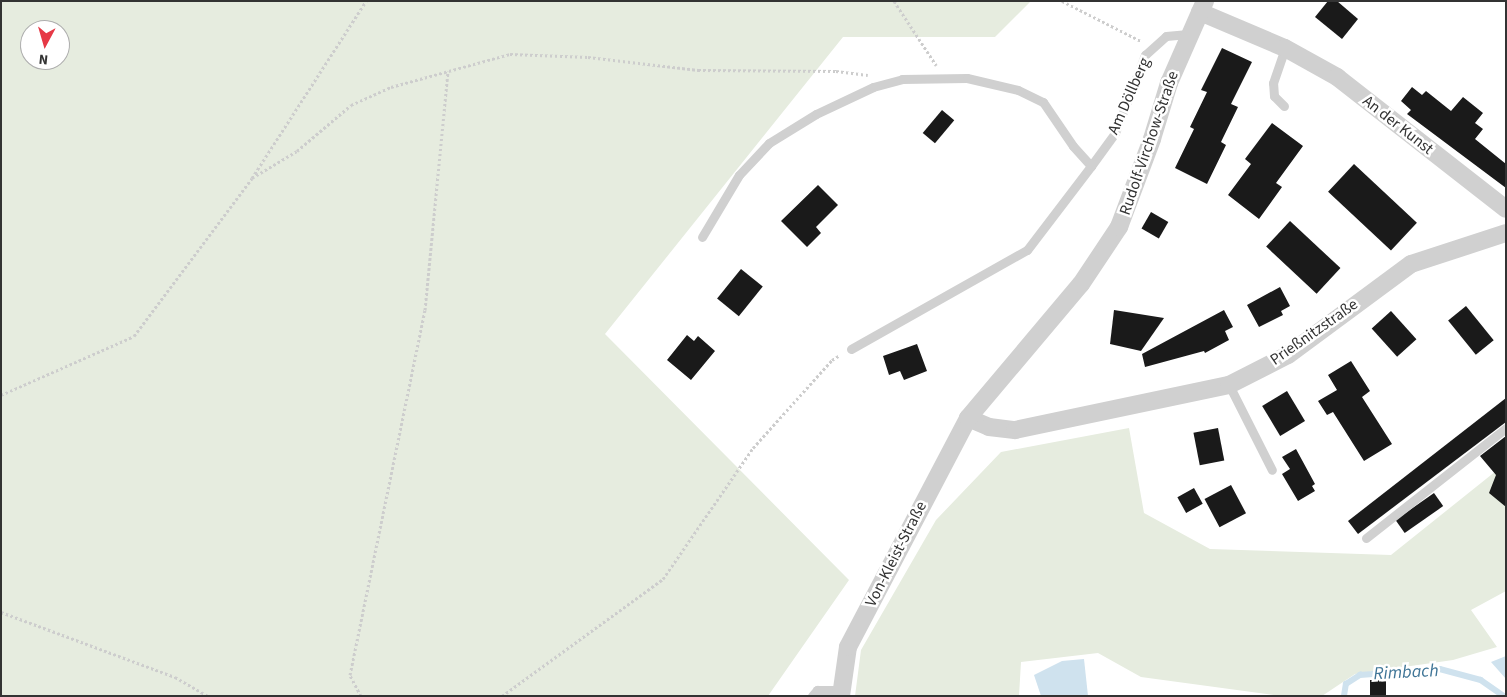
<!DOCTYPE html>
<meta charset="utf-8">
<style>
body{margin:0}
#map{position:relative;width:1507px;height:697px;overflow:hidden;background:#fff;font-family:"Source Sans 3",sans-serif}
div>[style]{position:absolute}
.green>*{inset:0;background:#e6ecdf}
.water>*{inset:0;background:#cfe2ee}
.stream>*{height:5.5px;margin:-2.75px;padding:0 2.75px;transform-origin:2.75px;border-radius:2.75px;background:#cfe2ee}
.building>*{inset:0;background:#1a1a1a;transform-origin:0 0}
.path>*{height:3px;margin-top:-1.5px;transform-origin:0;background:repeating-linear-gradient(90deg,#cdcdcd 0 2.5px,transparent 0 5px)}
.lane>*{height:9px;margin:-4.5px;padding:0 4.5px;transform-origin:4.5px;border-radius:4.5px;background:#d0d0d0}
.street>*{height:18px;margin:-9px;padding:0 9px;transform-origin:9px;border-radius:9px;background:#d0d0d0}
span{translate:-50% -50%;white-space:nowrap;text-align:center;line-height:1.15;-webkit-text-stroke:5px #fff;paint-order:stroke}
.street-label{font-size:16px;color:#333}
.water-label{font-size:18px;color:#3f7597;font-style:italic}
.frame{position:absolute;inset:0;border:2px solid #333;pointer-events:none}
.north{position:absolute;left:20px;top:20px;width:50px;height:50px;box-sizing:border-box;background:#fff;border:1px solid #adadad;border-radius:50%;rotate:186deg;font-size:14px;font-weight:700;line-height:20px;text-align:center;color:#333}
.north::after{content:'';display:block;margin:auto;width:18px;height:22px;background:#e63946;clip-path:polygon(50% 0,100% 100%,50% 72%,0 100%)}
</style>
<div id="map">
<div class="green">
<i style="clip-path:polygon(evenodd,1px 1px,1031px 1px,995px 37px,843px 37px,605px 334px,849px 580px,768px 696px,1px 696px,1px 1px,30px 30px,60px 30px,60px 60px,30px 60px,30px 30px)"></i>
<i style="clip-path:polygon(1129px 428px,1144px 513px,1210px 549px,1391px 555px,1506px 463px,1506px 591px,1471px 610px,1497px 647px,1453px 660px,1355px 674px,1322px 696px,1281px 696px,1141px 677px,1098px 653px,1021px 662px,1019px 696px,855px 696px,861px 650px,936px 520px,1001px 452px)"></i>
</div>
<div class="water">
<i style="clip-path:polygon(1506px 656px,1506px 679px,1491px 662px)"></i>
<i style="clip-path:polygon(1084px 659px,1088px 696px,1041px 696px,1034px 675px,1062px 661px)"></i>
</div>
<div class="stream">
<i style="left:1344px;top:696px;width:12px;rotate:-81deg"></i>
<i style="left:1346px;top:684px;width:17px;rotate:-33deg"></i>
<i style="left:1360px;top:675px;width:80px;rotate:-4.3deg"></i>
<i style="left:1440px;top:669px;width:42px;rotate:15deg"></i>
<i style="left:1481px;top:680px;width:28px;rotate:35deg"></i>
</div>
<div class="building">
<i style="clip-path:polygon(1328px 1px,1337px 1px,1358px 19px,1342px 39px,1315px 17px)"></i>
<i style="clip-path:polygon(1222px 48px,1252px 62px,1231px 104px,1238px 107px,1221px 142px,1226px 145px,1207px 184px,1175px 168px,1194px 129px,1190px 127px,1207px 92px,1201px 90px)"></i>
<i style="clip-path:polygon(1412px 87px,1422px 95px,1426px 91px,1451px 111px,1463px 97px,1483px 113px,1475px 123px,1483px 129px,1475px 139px,1506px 164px,1506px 188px,1407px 114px,1411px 110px,1401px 101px)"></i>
<i style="left:942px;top:110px;width:16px;height:30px;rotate:40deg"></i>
<i style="clip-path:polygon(1272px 123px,1303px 146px,1276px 183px,1282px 187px,1259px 219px,1228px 195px,1251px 164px,1245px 159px)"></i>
<i style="left:1354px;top:164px;width:86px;height:38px;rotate:43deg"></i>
<i style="clip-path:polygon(818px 185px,838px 205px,816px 227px,821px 233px,807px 247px,781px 221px)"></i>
<i style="left:1151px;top:212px;width:20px;height:19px;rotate:30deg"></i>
<i style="left:1290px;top:221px;width:69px;height:35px;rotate:43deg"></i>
<i style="left:741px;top:269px;width:28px;height:38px;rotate:39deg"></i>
<i style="clip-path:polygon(1280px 287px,1290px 306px,1281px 311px,1283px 315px,1259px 327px,1247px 305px)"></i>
<i style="left:1466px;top:306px;width:44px;height:23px;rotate:51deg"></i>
<i style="clip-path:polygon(1114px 310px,1164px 318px,1141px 351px,1110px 344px)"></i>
<i style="clip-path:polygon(1224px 310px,1233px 327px,1225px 331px,1229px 340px,1205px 353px,1204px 351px,1145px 367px,1142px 354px)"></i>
<i style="left:1391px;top:311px;width:38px;height:26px;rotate:48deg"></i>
<i style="clip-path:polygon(687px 335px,694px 341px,698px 336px,715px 351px,691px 380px,667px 360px)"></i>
<i style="clip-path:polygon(917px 344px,927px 371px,904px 380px,900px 371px,889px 375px,883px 356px)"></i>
<i style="clip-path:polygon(1351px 361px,1370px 391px,1362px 397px,1392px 444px,1364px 461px,1333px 412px,1327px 415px,1318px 401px,1337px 390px,1328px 375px)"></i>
<i style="left:1287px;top:391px;width:35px;height:29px;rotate:59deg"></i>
<i style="clip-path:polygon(1506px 398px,1506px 422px,1358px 534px,1348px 521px)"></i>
<i style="left:1218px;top:428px;width:33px;height:25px;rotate:79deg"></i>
<i style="clip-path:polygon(1506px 436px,1506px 507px,1489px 493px,1496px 475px,1480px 456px)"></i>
<i style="clip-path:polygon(1296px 449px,1315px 484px,1312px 486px,1315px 491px,1298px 501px,1282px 474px,1290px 469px,1282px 457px)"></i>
<i style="left:1231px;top:485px;width:32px;height:30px;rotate:62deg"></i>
<i style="left:1194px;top:488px;width:18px;height:19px;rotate:61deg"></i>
<i style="left:1434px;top:493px;width:16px;height:47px;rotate:55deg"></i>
<i style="left:1386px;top:680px;width:16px;height:16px;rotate:90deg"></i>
</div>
<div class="path">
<i style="left:894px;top:1px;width:77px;rotate:56.7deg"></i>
<i style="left:1062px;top:1px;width:89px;rotate:26.9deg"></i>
<i style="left:252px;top:178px;width:52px;rotate:-31deg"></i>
<i style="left:297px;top:151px;width:71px;rotate:-40.4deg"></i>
<i style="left:351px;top:105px;width:44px;rotate:-24.2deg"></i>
<i style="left:391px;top:87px;width:123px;rotate:-15.5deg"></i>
<i style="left:510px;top:54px;width:78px;rotate:2.2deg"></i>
<i style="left:588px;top:57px;width:111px;rotate:6.7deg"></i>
<i style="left:698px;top:70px;width:138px;rotate:0.4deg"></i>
<i style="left:836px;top:71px;width:32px;rotate:7deg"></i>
<i style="left:1px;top:395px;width:145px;rotate:-23.9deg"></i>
<i style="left:134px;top:336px;width:197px;rotate:-53.2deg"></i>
<i style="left:252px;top:178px;width:211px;rotate:-57.2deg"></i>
<i style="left:1px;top:612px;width:186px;rotate:20.5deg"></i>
<i style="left:175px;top:677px;width:38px;rotate:30deg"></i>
<i style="left:361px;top:696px;width:24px;rotate:-118deg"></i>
<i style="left:350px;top:675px;width:373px;rotate:-78.4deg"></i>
<i style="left:425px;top:310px;width:240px;rotate:-84.5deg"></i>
<i style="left:502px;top:696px;width:199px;rotate:-36deg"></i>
<i style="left:663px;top:579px;width:159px;rotate:-55.5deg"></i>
<i style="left:753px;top:448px;width:118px;rotate:-48.1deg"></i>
<i style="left:832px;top:360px;width:9px;rotate:-32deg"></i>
</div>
<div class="lane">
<i style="left:1284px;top:106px;width:14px;rotate:-135deg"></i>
<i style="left:1274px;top:96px;width:13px;rotate:-94deg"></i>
<i style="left:1273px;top:83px;width:37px;rotate:-71deg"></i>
<i style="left:702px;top:237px;width:72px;rotate:-59.2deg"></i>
<i style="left:739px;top:175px;width:44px;rotate:-46.8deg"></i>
<i style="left:769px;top:143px;width:55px;rotate:-31.7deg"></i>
<i style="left:816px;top:114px;width:63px;rotate:-25.3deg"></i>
<i style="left:873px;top:87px;width:30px;rotate:-15deg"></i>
<i style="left:902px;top:79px;width:65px;rotate:-0.9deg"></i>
<i style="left:967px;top:78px;width:52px;rotate:13.2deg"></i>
<i style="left:1018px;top:90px;width:28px;rotate:26deg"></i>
<i style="left:1043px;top:102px;width:53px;rotate:55.7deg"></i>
<i style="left:1073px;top:146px;width:27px;rotate:48deg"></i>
<i style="left:1091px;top:166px;width:41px;rotate:-54deg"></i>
<i style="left:1115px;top:133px;width:84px;rotate:-69deg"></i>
<i style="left:1145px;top:55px;width:28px;rotate:-42deg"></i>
<i style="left:1166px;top:36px;width:22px;rotate:-5deg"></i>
<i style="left:851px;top:349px;width:202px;rotate:-29.4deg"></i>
<i style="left:1027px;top:250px;width:106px;rotate:-52.7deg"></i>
<i style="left:1229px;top:385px;width:95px;rotate:63.2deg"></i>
<i style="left:1366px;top:538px;width:178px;rotate:-38.2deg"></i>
<i style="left:812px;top:696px;width:8px;rotate:-50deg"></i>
<i style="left:817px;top:690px;width:24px"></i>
</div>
<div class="street">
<i style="left:1200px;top:12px;width:92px;rotate:23deg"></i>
<i style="left:1285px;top:48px;width:60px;rotate:29.1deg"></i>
<i style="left:1337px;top:77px;width:214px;rotate:38deg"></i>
<i style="left:968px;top:418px;width:23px;rotate:23deg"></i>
<i style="left:989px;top:427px;width:26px;rotate:7deg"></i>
<i style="left:1015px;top:430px;width:219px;rotate:-11.9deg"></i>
<i style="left:1229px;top:385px;width:66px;rotate:-27deg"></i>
<i style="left:1288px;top:355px;width:153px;rotate:-36.5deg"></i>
<i style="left:1411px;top:264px;width:100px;rotate:-18.1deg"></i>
<i style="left:841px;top:696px;width:49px;rotate:-81.9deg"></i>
<i style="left:848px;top:647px;width:259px;rotate:-62.3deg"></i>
<i style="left:968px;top:418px;width:175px;rotate:-49.9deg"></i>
<i style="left:1081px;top:284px;width:69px;rotate:-56.3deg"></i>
<i style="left:1119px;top:227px;width:94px;rotate:-69.4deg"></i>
<i style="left:1152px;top:139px;width:59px;rotate:-73.1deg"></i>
<i style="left:1169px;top:83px;width:90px;rotate:-66.3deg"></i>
</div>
<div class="street-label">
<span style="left:1129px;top:96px;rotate:-66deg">Am Döllberg</span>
<span style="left:1398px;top:125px;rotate:38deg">An der Kunst</span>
<span style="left:1149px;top:143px;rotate:-71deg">Rudolf-Virchow-Straße</span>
<span style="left:1314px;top:332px;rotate:-35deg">Prießnitzstraße</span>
<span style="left:896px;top:554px;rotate:-63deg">Von-Kleist-Straße</span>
</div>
<div class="water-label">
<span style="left:1406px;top:673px;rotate:-3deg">Rimbach</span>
</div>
<div class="frame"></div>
<div class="north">N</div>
</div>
